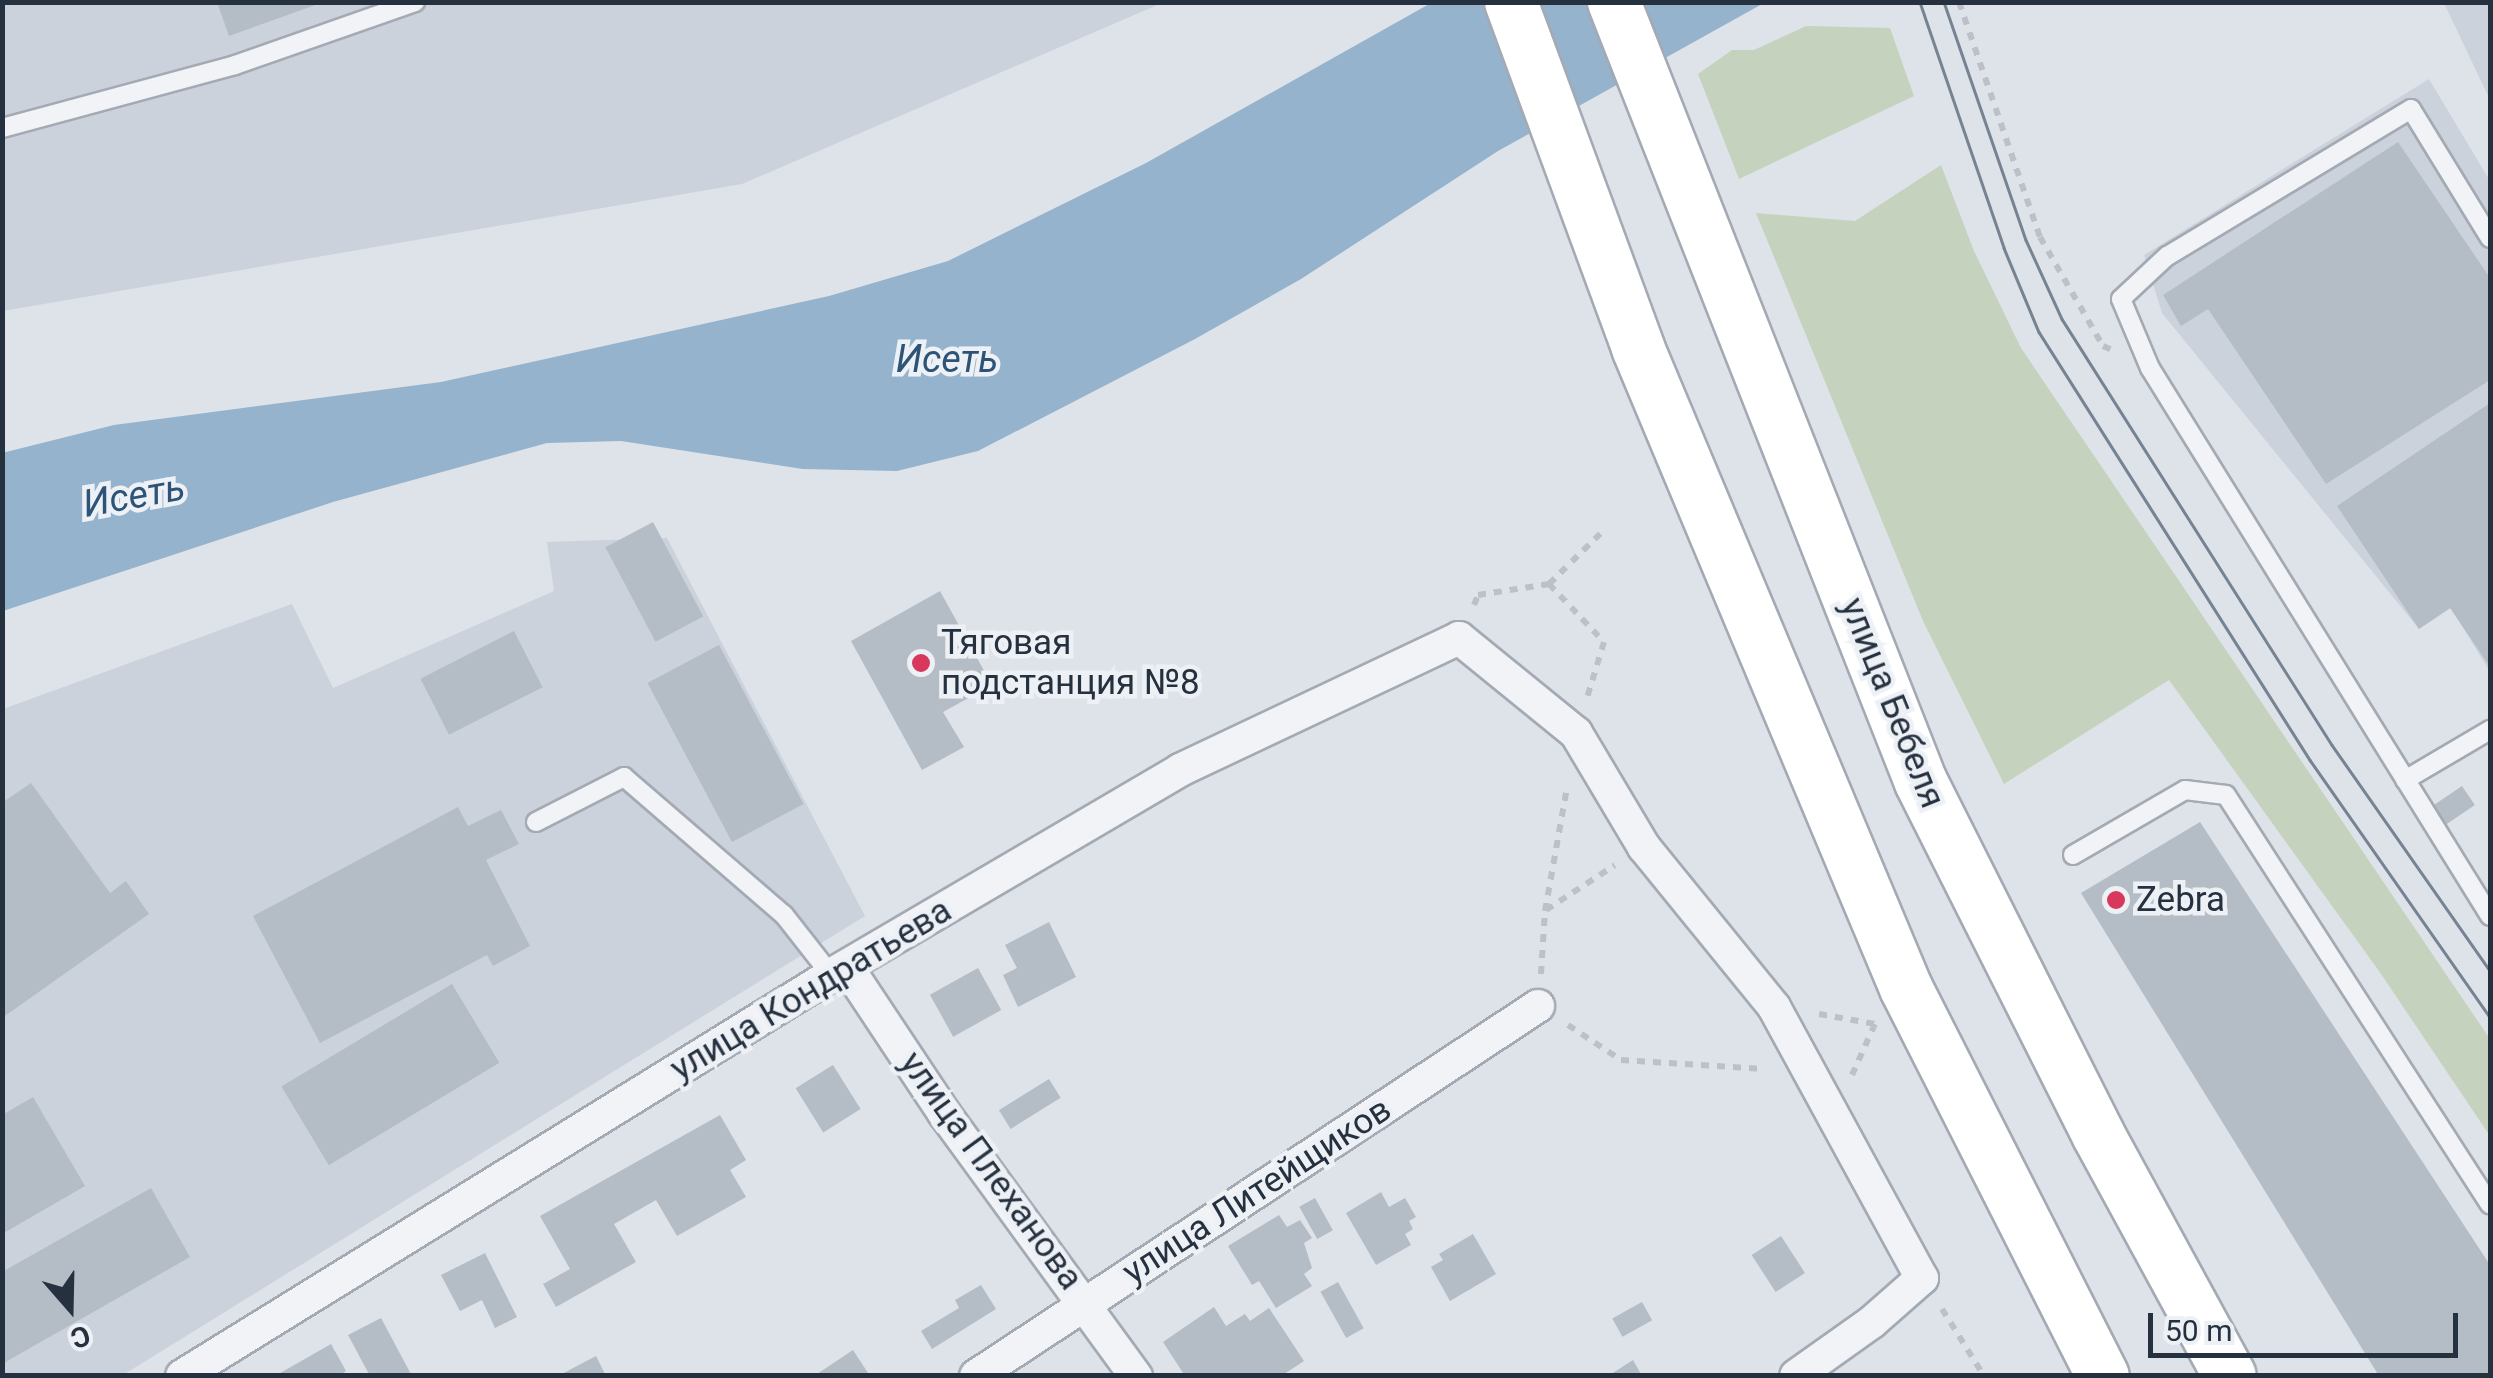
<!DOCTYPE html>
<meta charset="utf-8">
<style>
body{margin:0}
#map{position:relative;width:2493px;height:1378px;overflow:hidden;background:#dee3e9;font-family:Roboto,sans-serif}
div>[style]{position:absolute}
.built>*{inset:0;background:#cbd2db}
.green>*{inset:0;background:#c5d3be}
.water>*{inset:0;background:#95b3cc}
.building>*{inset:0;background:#b4bcc6;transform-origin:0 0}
.path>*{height:6px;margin-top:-3px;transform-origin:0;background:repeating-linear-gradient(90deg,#bcc1c7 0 8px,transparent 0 16px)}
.roads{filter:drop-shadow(2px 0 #a3aab3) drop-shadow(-2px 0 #a3aab3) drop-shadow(0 2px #a3aab3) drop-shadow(0 -2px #a3aab3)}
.service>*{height:18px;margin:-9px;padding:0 9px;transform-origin:9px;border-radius:9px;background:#f1f3f7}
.minor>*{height:32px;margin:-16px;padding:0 16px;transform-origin:16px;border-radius:16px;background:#f1f3f7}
.primary>*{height:52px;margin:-26px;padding:0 26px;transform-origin:26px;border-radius:26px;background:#fff}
.tram>*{height:2.5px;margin:-1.25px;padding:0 1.25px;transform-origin:1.25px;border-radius:1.25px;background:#768393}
.dots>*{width:28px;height:28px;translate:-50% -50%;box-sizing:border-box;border:5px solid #edf1f6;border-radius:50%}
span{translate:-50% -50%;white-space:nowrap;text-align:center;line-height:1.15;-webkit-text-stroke:9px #edf1f6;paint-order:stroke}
.poi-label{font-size:35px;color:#263140}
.left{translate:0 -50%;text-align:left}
.street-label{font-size:35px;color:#263140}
.water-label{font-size:38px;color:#2d5377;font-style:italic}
.frame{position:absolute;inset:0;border:5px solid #263140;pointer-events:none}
.north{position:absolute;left:20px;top:1258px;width:100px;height:100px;-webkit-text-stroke:8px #edf1f6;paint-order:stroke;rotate:160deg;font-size:28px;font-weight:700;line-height:40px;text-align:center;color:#263140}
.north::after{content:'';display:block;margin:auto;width:35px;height:45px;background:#263140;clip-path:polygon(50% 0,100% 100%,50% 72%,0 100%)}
.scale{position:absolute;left:2148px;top:1313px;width:310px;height:45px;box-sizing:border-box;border:5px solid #263140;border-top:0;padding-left:12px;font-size:30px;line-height:35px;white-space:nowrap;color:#263140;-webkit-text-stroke:8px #edf1f6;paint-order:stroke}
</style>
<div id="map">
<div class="built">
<i style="clip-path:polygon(3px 3px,1162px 3px,742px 184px,3px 311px)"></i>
<i style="clip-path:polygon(2444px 3px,2490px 3px,2490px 100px)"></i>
<i style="clip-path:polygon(2429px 79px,2490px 181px,2490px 672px,2451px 608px,2419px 629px,2162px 313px,2144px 255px)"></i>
<i style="clip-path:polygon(667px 538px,865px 916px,123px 1375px,3px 1376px,3px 709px,292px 604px,333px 688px,554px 591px,547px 542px)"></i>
</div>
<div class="green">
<i style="clip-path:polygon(1806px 26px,1890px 28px,1914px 96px,1739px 179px,1698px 74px,1732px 50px,1754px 50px)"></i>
<i style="clip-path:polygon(1941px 165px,1974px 251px,2021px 348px,2490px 1039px,2490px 1136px,2379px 971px,2169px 680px,2004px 784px,1923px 621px,1756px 213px,1855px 221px)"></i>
</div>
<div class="water">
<i style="clip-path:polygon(1431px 3px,1764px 3px,1498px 151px,1301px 279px,1195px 339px,978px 451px,897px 471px,803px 469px,621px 441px,547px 443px,333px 502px,3px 611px,2px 453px,114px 425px,441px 382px,829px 296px,948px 261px,1146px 163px)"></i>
</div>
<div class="building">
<i style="clip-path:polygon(217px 2px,320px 2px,321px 3px,229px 36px)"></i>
<i style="clip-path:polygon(2398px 142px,2490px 278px,2490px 380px,2326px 484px,2208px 309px,2181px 326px,2163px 295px)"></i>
<i style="clip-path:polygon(2490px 403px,2490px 667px,2450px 608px,2419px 629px,2337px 506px)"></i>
<i style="left:653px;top:522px;width:107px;height:54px;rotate:62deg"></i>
<i style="clip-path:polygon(940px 591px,992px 685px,943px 712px,964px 747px,922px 770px,851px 641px)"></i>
<i style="left:514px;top:631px;width:63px;height:105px;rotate:63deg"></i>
<i style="left:719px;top:645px;width:180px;height:81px;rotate:62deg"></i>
<i style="clip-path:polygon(31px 783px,110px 893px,126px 881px,149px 914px,2px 1018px,2px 803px)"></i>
<i style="left:2462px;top:786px;width:23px;height:37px;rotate:56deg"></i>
<i style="clip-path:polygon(458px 807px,468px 826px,501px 810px,519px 844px,486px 860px,530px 946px,493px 966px,487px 955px,320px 1043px,253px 916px)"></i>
<i style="clip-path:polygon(2200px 822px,2490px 1265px,2490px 1376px,2379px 1376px,2081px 893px)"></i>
<i style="clip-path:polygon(1049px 922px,1076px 977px,1018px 1007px,1003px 975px,1017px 968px,1005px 945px)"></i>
<i style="left:978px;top:968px;width:48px;height:55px;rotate:61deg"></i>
<i style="left:452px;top:984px;width:92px;height:199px;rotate:59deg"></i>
<i style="left:833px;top:1065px;width:52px;height:44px;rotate:58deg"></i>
<i style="left:1049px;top:1079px;width:22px;height:59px;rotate:58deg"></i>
<i style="clip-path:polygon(33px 1097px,85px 1186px,2px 1234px,2px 1115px)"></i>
<i style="clip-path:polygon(720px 1115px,746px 1160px,730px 1170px,746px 1197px,677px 1236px,656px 1200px,614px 1224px,636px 1262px,556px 1307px,543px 1284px,570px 1269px,540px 1216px)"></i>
<i style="clip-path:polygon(151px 1188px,190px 1257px,2px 1364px,2px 1272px)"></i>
<i style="clip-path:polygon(1381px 1192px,1389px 1207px,1405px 1198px,1416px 1217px,1409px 1221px,1413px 1229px,1405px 1234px,1411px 1245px,1376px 1265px,1346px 1213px)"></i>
<i style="left:1315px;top:1198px;width:37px;height:18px;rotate:61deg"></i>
<i style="clip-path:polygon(1279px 1215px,1287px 1227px,1300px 1220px,1312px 1238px,1304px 1243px,1312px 1268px,1304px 1274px,1312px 1286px,1276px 1308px,1259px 1281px,1252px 1285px,1228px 1246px)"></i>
<i style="clip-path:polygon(1473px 1234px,1496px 1274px,1450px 1301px,1431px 1267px,1443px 1260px,1439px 1254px)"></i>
<i style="left:1781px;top:1236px;width:44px;height:35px;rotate:57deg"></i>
<i style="clip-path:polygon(485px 1253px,517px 1317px,495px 1328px,482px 1300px,460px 1311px,441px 1275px)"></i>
<i style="left:1338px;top:1282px;width:53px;height:20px;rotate:61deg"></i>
<i style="clip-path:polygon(981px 1285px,996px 1309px,932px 1349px,921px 1331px,959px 1308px,955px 1300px)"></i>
<i style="left:1642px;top:1302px;width:21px;height:34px;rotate:61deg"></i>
<i style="clip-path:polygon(1214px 1307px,1226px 1326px,1245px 1314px,1250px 1321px,1269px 1308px,1304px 1361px,1281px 1376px,1185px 1376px,1163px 1342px)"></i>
<i style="clip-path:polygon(381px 1318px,412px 1376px,370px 1376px,348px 1335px)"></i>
<i style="clip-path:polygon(331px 1344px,346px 1371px,339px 1376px,275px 1376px)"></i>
<i style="clip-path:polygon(853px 1350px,870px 1376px,814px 1376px)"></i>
<i style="clip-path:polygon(596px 1356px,606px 1376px,558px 1376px)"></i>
<i style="clip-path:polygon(1633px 1360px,1642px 1376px,1608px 1376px)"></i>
</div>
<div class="path">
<i style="left:1959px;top:2px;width:249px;rotate:71deg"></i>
<i style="left:2040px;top:237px;width:126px;rotate:60deg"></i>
<i style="left:2103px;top:346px;width:10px;rotate:24deg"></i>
<i style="left:1549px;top:584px;width:78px;rotate:-44.5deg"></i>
<i style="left:1474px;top:605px;width:11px;rotate:-68deg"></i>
<i style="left:1478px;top:595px;width:72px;rotate:-8.8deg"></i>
<i style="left:1549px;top:584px;width:80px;rotate:46.5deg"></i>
<i style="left:1604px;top:642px;width:59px;rotate:106.9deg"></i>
<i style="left:1546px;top:910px;width:82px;rotate:-33.1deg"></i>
<i style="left:1541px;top:974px;width:63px;rotate:-86.4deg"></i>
<i style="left:1545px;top:911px;width:125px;rotate:-79.9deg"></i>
<i style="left:1819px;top:1014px;width:57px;rotate:10.1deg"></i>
<i style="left:1875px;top:1024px;width:56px;rotate:114.3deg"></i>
<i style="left:1568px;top:1025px;width:64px;rotate:33.4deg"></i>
<i style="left:1621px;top:1060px;width:143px;rotate:3.6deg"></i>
<i style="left:1942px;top:1309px;width:79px;rotate:57.9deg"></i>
</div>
<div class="roads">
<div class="service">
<i style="left:2px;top:128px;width:241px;rotate:-15.1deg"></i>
<i style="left:235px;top:65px;width:191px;rotate:-19.3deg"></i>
<i style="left:2490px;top:238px;width:151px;rotate:-121.5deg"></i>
<i style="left:2411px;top:109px;width:285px;rotate:148.9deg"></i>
<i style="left:2167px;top:256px;width:63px;rotate:136.9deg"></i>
<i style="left:2121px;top:299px;width:75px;rotate:67.2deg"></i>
<i style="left:2150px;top:368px;width:645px;rotate:58.18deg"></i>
<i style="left:2405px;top:780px;width:99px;rotate:-30.5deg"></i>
<i style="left:536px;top:822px;width:99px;rotate:-27.1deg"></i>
<i style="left:624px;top:777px;width:211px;rotate:40.8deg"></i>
<i style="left:784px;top:915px;width:76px;rotate:51.9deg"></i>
<i style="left:2073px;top:855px;width:129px;rotate:-30.1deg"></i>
<i style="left:2185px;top:790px;width:41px;rotate:7deg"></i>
<i style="left:2226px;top:795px;width:487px;rotate:57.2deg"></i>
</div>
<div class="minor">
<i style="left:847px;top:967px;width:175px;rotate:56.4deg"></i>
<i style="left:944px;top:1113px;width:326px;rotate:53.9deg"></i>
<i style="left:182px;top:1376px;width:763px;rotate:-31.71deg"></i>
<i style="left:831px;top:975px;width:405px;rotate:-30.4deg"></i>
<i style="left:1180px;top:770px;width:309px;rotate:-25.3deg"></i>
<i style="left:1459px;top:638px;width:151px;rotate:39.1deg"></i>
<i style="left:1576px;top:733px;width:133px;rotate:59.2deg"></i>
<i style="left:1644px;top:847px;width:206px;rotate:50.9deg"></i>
<i style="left:1774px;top:1007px;width:309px;rotate:61.4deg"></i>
<i style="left:1922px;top:1278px;width:67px;rotate:138.7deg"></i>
<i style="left:1872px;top:1322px;width:93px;rotate:144.6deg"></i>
<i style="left:976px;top:1376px;width:673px;rotate:-33.36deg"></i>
</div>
<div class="primary">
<i style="left:1511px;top:2px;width:369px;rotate:69.8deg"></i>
<i style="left:1638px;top:348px;width:694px;rotate:67.28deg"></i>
<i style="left:1906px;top:988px;width:435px;rotate:63.1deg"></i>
<i style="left:1614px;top:2px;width:838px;rotate:68.52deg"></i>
<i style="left:1921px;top:782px;width:396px;rotate:63.3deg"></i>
<i style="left:2099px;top:1136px;width:273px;rotate:61.4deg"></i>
</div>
</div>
<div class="tram">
<i style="left:1920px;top:2px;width:260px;rotate:71.1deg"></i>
<i style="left:2004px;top:248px;width:91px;rotate:67.4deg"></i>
<i style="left:2039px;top:332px;width:507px;rotate:57.66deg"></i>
<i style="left:2310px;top:760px;width:314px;rotate:55deg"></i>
<i style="left:1944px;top:2px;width:252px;rotate:71deg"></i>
<i style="left:2026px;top:240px;width:87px;rotate:65.5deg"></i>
<i style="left:2062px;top:319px;width:504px;rotate:57.63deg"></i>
<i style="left:2332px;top:745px;width:276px;rotate:55deg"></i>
</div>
<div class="dots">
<i style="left:921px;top:663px;background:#d8385b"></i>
<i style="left:2116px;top:900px;background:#d8385b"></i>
</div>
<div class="poi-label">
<span class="left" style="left:941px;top:663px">Тяговая<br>подстанция №8</span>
<span class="left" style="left:2136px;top:900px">Zebra</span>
</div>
<div class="street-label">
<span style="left:1892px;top:703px;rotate:68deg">улица Бебеля</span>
<span style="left:811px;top:990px;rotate:-31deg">улица Кондратьева</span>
<span style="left:991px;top:1171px;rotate:54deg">улица Плеханова</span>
<span style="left:1257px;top:1191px;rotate:-33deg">улица Литейщиков</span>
</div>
<div class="water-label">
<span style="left:947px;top:360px">Исеть</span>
<span style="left:134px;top:496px;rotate:-10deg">Исеть</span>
</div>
<div class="frame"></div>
<div class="north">С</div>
<div class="scale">50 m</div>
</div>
